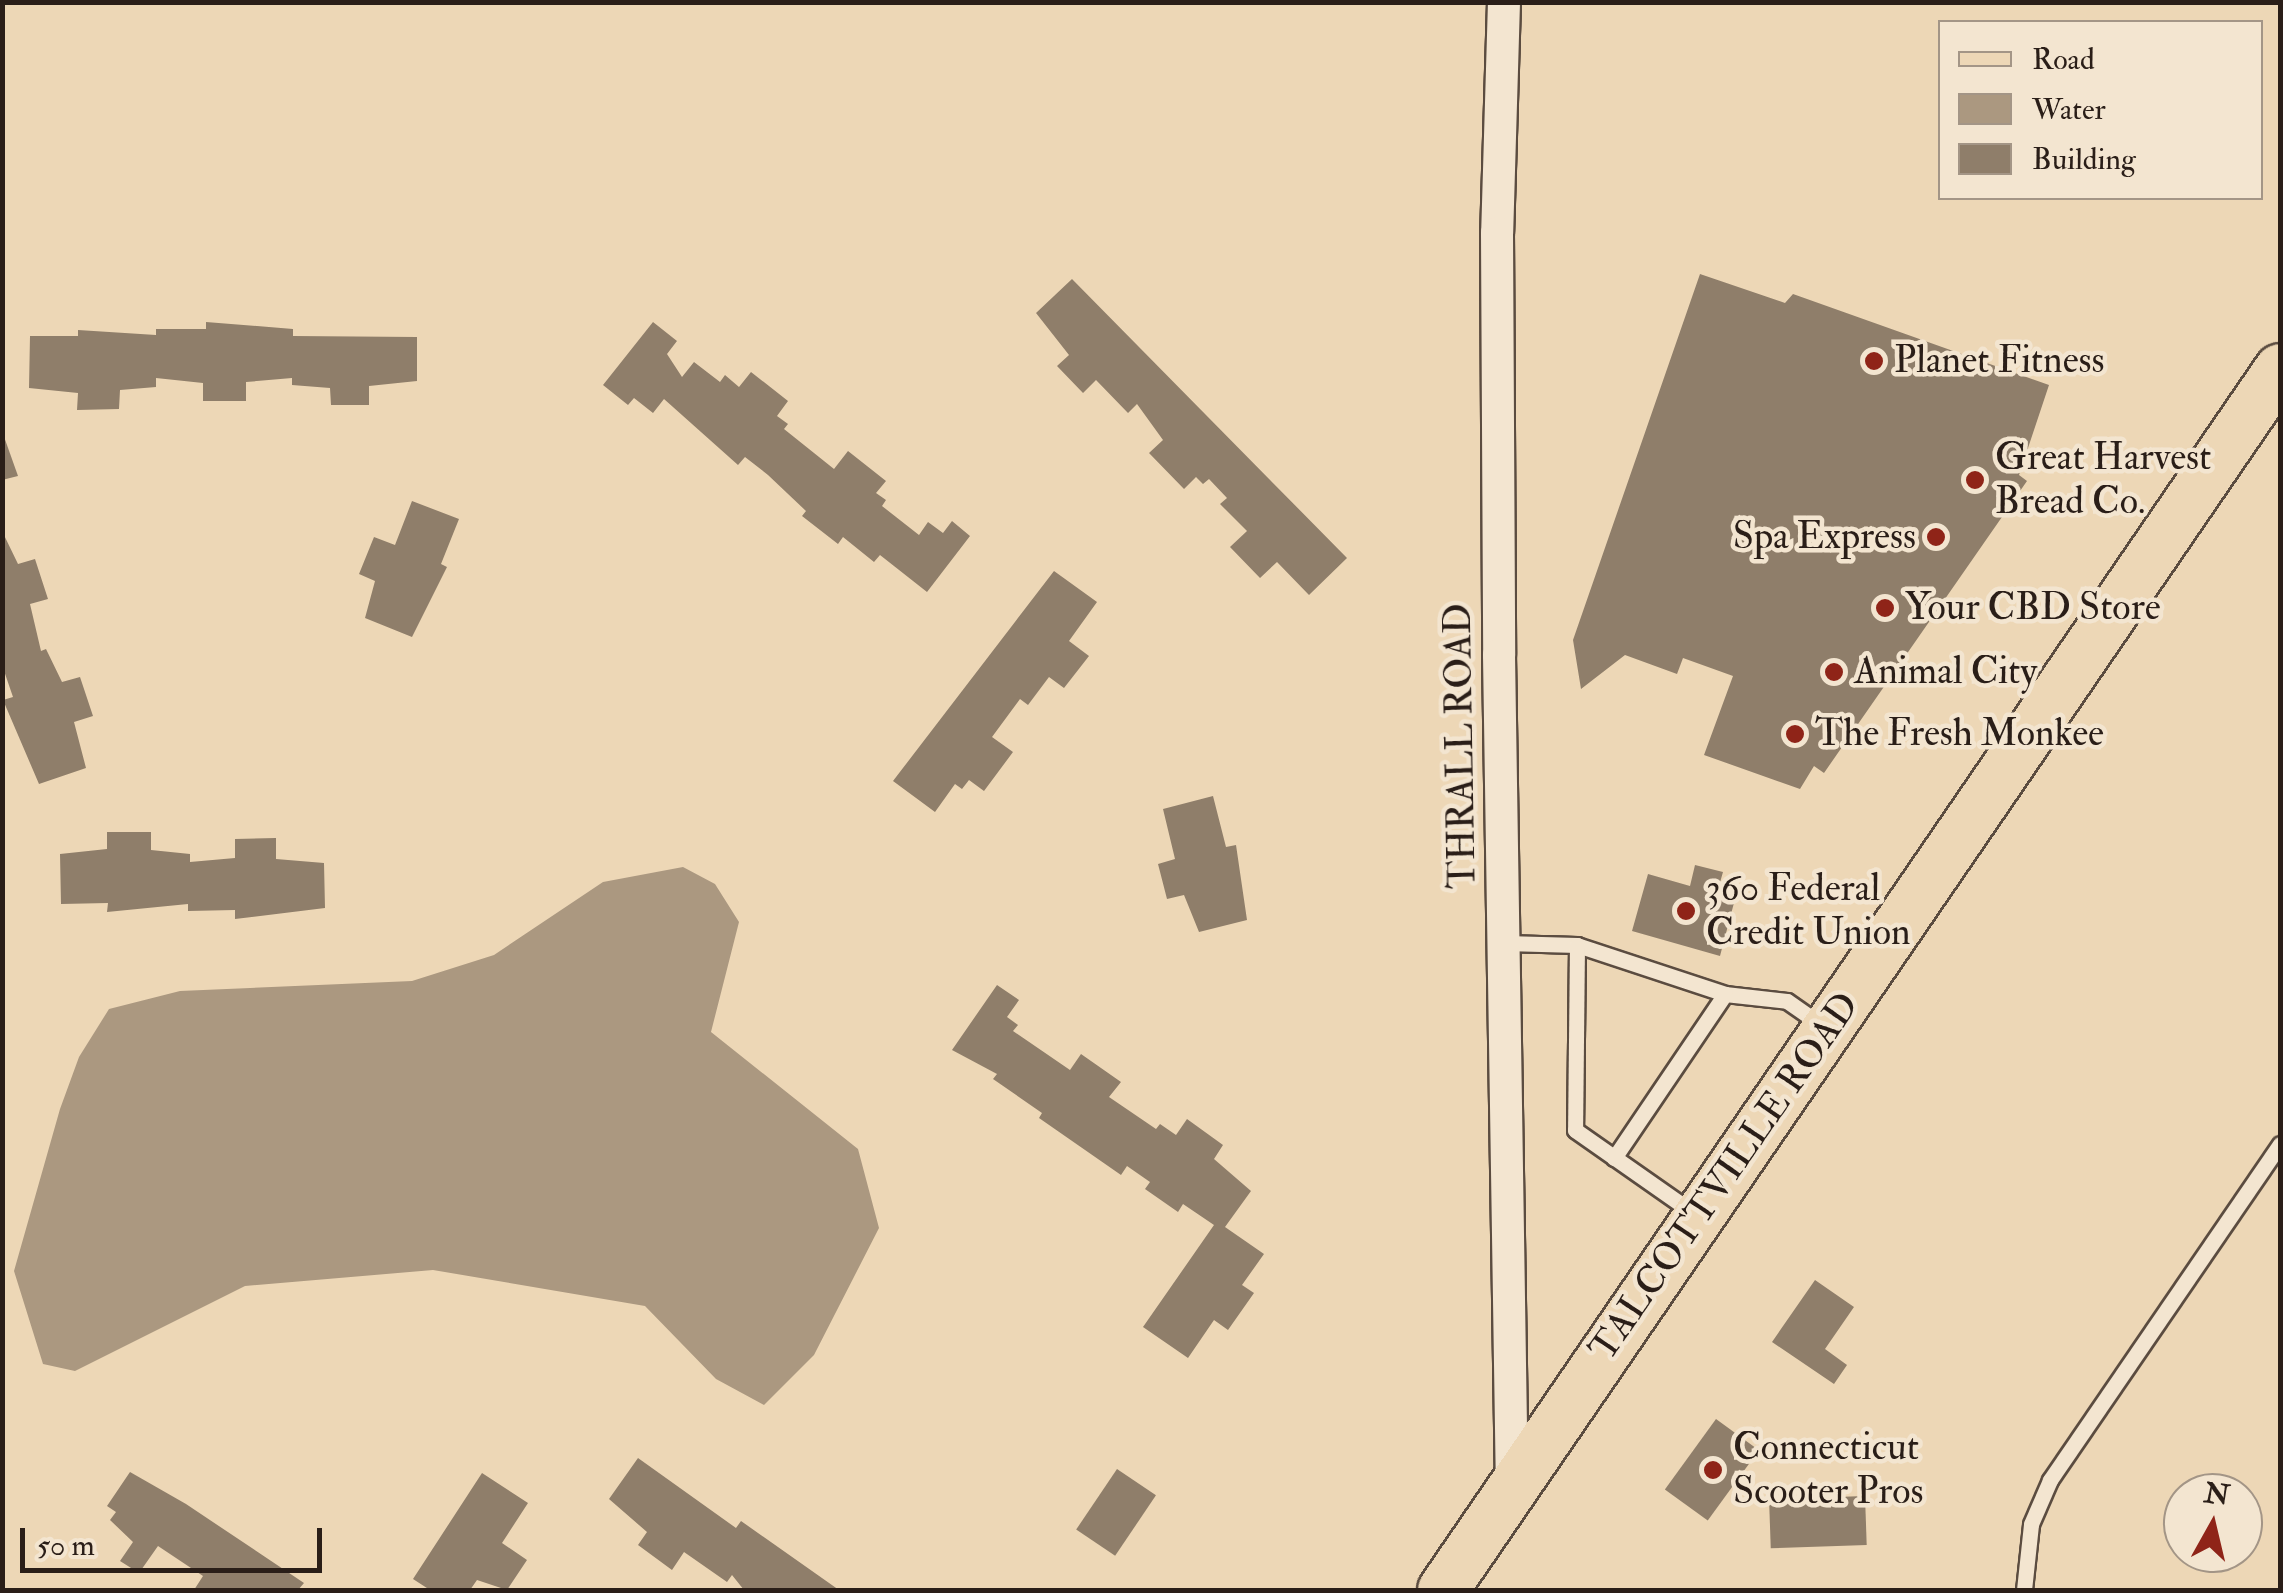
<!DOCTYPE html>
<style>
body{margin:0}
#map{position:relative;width:2283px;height:1593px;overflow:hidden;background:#edd7b6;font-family:"IM FELL Double Pica",serif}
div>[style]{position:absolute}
.water>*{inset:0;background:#ab9880}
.building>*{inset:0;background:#8f7e6a;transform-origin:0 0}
.roads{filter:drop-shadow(2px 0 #5b4c40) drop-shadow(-2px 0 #5b4c40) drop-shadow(0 2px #5b4c40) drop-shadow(0 -2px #5b4c40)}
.lane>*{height:15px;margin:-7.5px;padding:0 7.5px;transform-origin:7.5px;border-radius:7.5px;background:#f3e5d0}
.street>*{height:32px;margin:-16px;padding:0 16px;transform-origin:16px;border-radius:16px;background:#f3e5d0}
.primary>*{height:50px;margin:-25px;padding:0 25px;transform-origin:25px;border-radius:25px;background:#edd7b6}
.dots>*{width:28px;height:28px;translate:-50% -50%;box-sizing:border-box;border:5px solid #f3e5d0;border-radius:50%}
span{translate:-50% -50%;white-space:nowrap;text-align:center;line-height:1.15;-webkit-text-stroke:9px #f3e5d0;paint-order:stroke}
.poi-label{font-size:38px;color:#2a1e18}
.left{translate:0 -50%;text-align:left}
.right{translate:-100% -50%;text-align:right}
.street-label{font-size:38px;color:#2a1e18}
.frame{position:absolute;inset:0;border:5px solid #2a1e18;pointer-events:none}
.legend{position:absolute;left:1938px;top:20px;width:325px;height:180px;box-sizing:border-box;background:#f3e5d0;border:2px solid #a39586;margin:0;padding:12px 18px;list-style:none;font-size:30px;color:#2a1e18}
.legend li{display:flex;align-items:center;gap:20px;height:50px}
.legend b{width:50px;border:2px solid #a39586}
.north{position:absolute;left:2163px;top:1473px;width:100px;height:100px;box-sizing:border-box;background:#f3e5d0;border:2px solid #a39586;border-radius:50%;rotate:8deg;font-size:28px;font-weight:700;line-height:40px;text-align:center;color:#2a1e18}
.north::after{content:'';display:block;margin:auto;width:35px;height:45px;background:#8f2418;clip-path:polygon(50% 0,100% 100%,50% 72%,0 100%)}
.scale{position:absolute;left:20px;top:1528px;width:302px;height:45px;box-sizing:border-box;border:5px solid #2a1e18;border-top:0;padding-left:12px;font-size:30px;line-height:35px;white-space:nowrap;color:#2a1e18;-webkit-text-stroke:8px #f3e5d0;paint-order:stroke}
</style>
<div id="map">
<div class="water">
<i style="clip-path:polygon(683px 867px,715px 884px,739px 922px,711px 1032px,858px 1149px,879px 1228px,814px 1355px,764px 1405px,716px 1379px,645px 1306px,433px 1270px,245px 1286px,75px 1371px,43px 1364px,14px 1271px,60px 1109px,79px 1057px,109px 1009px,180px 991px,412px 981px,494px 955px,603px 882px)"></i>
</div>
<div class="building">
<i style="clip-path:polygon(1700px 274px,1785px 303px,1793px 294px,2049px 385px,2019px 475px,2027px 481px,1824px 773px,1814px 766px,1800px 789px,1704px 755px,1733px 676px,1683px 658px,1677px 674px,1625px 655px,1581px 689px,1573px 640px)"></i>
<i style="clip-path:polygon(1072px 279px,1347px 558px,1309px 595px,1277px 562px,1260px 578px,1230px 547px,1247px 531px,1220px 504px,1227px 498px,1209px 479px,1203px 484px,1196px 477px,1184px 489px,1149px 453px,1163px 440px,1137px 404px,1128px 413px,1096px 380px,1083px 393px,1057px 366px,1069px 355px,1036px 313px)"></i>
<i style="clip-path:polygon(206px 322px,293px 329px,293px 336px,417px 337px,417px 381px,369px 386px,369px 405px,331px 405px,330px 388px,292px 385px,292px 378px,246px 382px,246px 401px,203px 401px,203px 383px,156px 378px,156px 387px,120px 390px,119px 409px,77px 410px,78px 393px,29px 388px,30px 336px,78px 336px,78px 330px,156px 335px,156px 329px,206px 329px)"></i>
<i style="clip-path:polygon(653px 322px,677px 341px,667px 354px,682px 377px,694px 362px,720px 382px,725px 375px,739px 387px,751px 372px,788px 401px,777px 416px,788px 424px,784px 429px,834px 469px,848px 451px,886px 481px,876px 493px,886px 500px,882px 506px,919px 535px,928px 522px,943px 533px,952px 521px,970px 536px,927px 592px,880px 555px,874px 562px,843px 537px,838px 544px,802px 516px,806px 511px,768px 475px,745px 457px,738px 465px,664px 399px,653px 413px,634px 398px,628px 405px,603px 385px)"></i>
<i style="clip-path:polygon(2px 431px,18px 476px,2px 480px)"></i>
<i style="clip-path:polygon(412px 501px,459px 519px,441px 564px,447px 567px,412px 637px,365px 618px,375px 581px,359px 574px,374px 537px,395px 545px)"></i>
<i style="clip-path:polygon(3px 533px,18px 564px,35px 559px,48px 599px,30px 604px,41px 651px,46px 649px,62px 682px,80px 677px,93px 716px,74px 722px,86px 768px,39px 784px,3px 700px,13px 697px,2px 665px)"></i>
<i style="clip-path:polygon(1054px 571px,1097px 602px,1069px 641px,1089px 656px,1064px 688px,1049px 677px,1028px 705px,1020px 699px,992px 737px,1013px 752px,984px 791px,969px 780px,962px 789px,955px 784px,935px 812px,893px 781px)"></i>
<i style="clip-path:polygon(1213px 796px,1226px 847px,1236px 845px,1247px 920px,1199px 932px,1184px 895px,1167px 899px,1158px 864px,1175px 859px,1163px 809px)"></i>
<i style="clip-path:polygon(107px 832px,151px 832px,151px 850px,190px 854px,190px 862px,235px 858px,235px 839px,276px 838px,276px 859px,324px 863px,325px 908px,235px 919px,235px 910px,188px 911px,188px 904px,107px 912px,108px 903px,61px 904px,60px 854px,107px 849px)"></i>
<i style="clip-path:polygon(1695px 865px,1723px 872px,1717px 893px,1735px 899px,1720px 956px,1632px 931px,1648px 874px,1690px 886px)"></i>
<i style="clip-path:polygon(997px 985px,1019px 1000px,1007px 1017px,1018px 1025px,1013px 1031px,1070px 1070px,1081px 1054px,1121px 1082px,1109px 1097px,1156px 1129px,1160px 1124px,1176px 1135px,1187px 1119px,1223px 1145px,1214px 1159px,1251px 1191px,1225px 1227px,1264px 1254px,1242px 1285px,1254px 1293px,1228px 1330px,1214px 1320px,1188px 1358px,1143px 1327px,1214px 1225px,1183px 1204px,1178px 1212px,1145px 1189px,1150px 1182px,1127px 1166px,1121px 1175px,1039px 1118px,1042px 1113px,993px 1079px,997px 1074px,952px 1050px)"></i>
<i style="clip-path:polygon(1815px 1280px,1854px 1307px,1825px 1349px,1847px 1365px,1834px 1384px,1772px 1342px)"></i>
<i style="left:1716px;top:1419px;width:53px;height:87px;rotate:36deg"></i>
<i style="clip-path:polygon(638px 1458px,736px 1528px,741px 1521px,839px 1590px,744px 1590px,732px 1575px,727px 1582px,684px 1552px,672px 1570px,638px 1545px,647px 1532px,609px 1499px)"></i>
<i style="left:1117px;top:1469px;width:47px;height:73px;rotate:34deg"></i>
<i style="clip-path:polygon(130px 1472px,186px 1504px,304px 1583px,298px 1590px,194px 1590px,203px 1576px,158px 1546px,139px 1573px,120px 1561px,133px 1542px,110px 1520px,116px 1512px,107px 1506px)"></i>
<i style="clip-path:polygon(482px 1473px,528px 1503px,502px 1543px,527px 1560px,507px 1590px,477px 1580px,470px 1590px,430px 1590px,413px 1579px)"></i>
<i style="left:1865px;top:1496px;width:49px;height:96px;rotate:88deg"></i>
</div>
<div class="roads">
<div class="lane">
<i style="left:1505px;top:943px;width:72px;rotate:1.6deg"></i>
<i style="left:1577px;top:945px;width:156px;rotate:18.3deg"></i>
<i style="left:1725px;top:994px;width:62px;rotate:6.4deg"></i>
<i style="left:1787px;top:1001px;width:40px;rotate:34.9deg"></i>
<i style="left:1577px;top:945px;width:185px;rotate:90.6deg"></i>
<i style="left:1575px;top:1130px;width:146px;rotate:35deg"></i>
<i style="left:1614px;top:1158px;width:198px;rotate:-55.9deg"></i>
<i style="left:2024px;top:1590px;width:66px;rotate:-83.9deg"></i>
<i style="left:2031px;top:1524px;width:48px;rotate:-66.6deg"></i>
<i style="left:2050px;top:1480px;width:407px;rotate:-55.6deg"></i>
</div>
<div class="street">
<i style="left:1504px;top:2px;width:231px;rotate:91.7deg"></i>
<i style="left:1497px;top:233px;width:422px;rotate:89.7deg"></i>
<i style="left:1499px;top:655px;width:833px;rotate:89.11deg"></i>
</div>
<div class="primary">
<i style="left:1443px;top:1590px;width:1480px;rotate:-55.57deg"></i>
</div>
</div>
<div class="dots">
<i style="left:1874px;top:361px;background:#8f2418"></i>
<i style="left:1975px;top:480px;background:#8f2418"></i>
<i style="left:1936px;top:537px;background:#8f2418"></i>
<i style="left:1885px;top:608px;background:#8f2418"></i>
<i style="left:1834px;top:672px;background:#8f2418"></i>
<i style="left:1795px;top:734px;background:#8f2418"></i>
<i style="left:1686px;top:911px;background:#8f2418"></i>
<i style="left:1713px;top:1470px;background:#8f2418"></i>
</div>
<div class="poi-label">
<span class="left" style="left:1894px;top:361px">Planet Fitness</span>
<span class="left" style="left:1995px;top:480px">Great Harvest<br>Bread Co.</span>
<span class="right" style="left:1916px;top:537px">Spa Express</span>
<span class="left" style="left:1905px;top:608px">Your CBD Store</span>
<span class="left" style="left:1854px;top:672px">Animal City</span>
<span class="left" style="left:1815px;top:734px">The Fresh Monkee</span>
<span class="left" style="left:1706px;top:911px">360 Federal<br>Credit Union</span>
<span class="left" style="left:1733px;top:1470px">Connecticut<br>Scooter Pros</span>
</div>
<div class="street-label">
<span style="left:1461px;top:746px;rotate:-91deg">THRALL ROAD</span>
<span style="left:1725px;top:1177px;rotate:-55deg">TALCOTTVILLE ROAD</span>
</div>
<div class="frame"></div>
<ul class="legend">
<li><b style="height:12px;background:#edd7b6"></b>Road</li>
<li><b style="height:28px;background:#ab9880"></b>Water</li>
<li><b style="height:28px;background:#8f7e6a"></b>Building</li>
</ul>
<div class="north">N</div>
<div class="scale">50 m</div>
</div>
